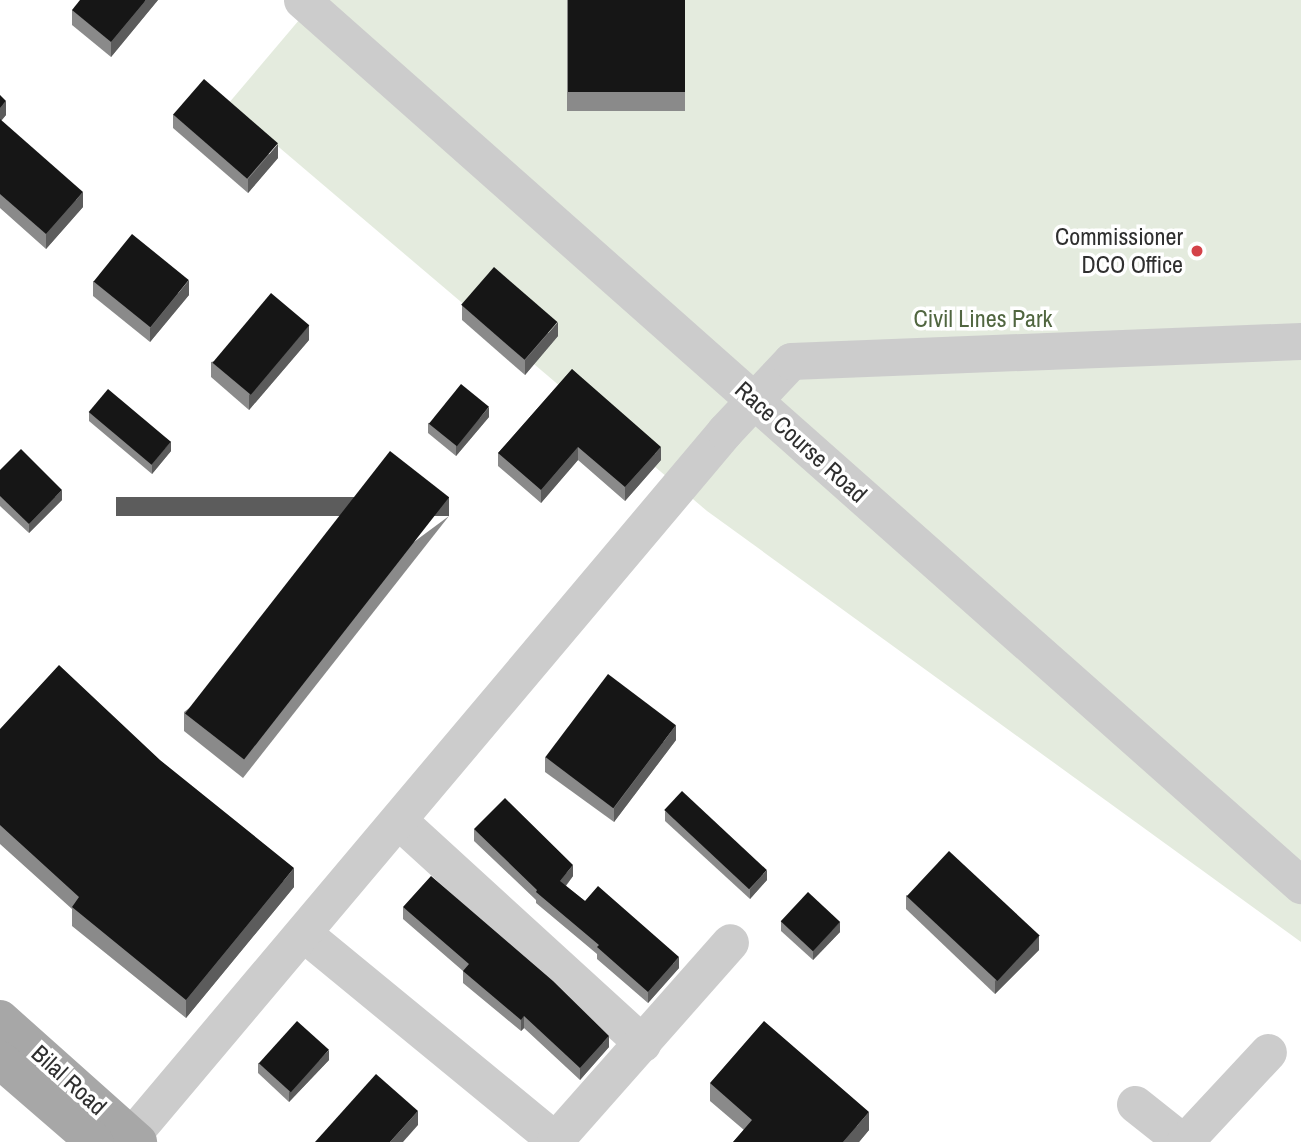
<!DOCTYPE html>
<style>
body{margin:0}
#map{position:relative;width:1301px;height:1142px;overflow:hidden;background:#fff;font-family:"Archivo Narrow",sans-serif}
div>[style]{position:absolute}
.green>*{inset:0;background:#e4ebde}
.minor>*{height:37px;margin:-18.5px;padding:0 18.5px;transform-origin:18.5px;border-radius:18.5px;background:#ccc}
.major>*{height:38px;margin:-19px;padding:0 19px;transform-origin:19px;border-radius:19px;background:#a7a7a7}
.wall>*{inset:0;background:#8a8a8a;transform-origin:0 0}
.shaded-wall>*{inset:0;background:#5c5c5c;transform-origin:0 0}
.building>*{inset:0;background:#161616;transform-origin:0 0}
.dots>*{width:19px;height:19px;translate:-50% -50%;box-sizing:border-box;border:4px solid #fff;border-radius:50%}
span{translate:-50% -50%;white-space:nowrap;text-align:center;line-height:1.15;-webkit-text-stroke:7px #fff;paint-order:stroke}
.poi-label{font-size:24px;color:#2f2f2f}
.right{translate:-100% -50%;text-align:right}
.park-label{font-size:24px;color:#516640}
.street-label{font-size:24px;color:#2f2f2f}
</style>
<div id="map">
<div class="green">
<i style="clip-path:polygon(316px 0,1301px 0,1301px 942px,707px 511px,228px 104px)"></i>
</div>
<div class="minor">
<i style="left:302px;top:0;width:1335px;rotate:41.54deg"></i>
<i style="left:398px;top:820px;width:331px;rotate:42.4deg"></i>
<i style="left:303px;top:933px;width:326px;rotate:39.4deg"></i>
<i style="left:555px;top:1140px;width:264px;rotate:-48.5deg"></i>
<i style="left:1135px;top:1104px;width:61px;rotate:38.4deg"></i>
<i style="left:131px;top:1136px;width:922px;rotate:-49.88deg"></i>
<i style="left:725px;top:431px;width:96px;rotate:-46.7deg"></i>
<i style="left:791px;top:361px;width:510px;rotate:-2.25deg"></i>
<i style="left:1184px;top:1142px;width:123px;rotate:-47deg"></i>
</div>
<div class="major">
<i style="left:0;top:1019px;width:185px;rotate:41.7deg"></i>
<i style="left:0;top:1060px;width:125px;rotate:40.8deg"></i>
</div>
<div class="wall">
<i style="clip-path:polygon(158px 0,111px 57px,72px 25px,72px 10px)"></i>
<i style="left:567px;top:0;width:118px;height:111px"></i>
<i style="clip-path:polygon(0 95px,6px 115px,1px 121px,83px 207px,46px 249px,0 208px)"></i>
<i style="clip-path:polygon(173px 114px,278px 158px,248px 193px,173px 128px)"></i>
<i style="clip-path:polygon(93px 281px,189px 295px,150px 342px,93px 296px)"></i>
<i style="clip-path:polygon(462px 305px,558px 336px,525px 375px,462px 320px)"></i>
<i style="clip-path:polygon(309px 340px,249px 410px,211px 377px,211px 362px)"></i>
<i style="clip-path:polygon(572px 369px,661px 460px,625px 501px,578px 460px,541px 503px,498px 466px,498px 453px)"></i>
<i style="clip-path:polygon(89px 412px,171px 451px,152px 474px,89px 421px)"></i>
<i style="clip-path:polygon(489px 417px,456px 456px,428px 433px,428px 423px)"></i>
<i style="clip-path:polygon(0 470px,62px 500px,29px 533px,0 506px)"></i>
<i style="clip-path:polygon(449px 516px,243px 778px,184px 731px,184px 712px)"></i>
<i style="clip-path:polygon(0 729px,294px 887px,186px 1018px,72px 926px,72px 909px,0 844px)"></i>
<i style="clip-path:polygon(676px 740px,614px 822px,545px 772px,545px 757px)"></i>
<i style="clip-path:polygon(665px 811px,767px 880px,750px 899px,665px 821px)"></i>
<i style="clip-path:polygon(474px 829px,573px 876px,566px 886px,585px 901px,679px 968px,648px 1003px,597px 959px,597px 954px,536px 903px,536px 900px,474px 841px)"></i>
<i style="clip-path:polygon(906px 895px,1039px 950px,995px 994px,906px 909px)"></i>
<i style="clip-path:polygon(403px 907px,609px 1047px,580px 1080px,524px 1028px,521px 1031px,463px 983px,463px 971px,403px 919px)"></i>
<i style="clip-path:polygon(781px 921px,840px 932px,813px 960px,781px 931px)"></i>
<i style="clip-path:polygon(329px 1060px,289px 1102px,258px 1073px,258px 1063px)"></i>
<i style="clip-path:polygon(710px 1083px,869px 1130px,859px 1142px,733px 1142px,744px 1130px,710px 1101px)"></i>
</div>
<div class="shaded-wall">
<i style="clip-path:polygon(146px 0,158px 0,111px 57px,111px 42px)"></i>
<i style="clip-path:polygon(6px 101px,6px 115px,0 122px,0 108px)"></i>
<i style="clip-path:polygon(278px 144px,278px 158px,248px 193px,248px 179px)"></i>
<i style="clip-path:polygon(83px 192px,83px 207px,46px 249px,46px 234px)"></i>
<i style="clip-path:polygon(189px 280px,189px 295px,150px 342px,150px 328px)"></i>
<i style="clip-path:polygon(558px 322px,558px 336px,525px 375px,525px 360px)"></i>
<i style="clip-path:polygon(309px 325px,309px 340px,249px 410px,249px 395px)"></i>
<i style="clip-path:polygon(489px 407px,489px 417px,456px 456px,456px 446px)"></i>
<i style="clip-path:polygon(171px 441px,171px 451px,152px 474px,152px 464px)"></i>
<i style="clip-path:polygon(578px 447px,578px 460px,541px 503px,541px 490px)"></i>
<i style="clip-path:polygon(661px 447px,661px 460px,625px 501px,625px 487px)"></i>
<i style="clip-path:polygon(62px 490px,62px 500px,29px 533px,29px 524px)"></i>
<i style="left:449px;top:497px;width:19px;height:333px;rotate:90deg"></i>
<i style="clip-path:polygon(676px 725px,676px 740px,614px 822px,614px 808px)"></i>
<i style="clip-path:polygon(573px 865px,573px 876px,560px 893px,560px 881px)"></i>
<i style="clip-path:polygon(294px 868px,294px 887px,186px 1018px,186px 1000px)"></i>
<i style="clip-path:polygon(767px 870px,767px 880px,750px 899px,750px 889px)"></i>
<i style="clip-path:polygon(840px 922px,840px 932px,813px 960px,813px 950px)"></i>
<i style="clip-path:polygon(1039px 936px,1039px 950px,995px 994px,995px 981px)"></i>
<i style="clip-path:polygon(679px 957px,679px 968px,648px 1003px,648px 992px)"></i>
<i style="clip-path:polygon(524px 1016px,524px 1028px,521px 1031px,521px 1020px)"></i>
<i style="clip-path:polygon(609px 1036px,609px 1047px,580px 1080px,580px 1068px)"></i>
<i style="clip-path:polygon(329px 1050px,329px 1060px,289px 1102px,289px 1092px)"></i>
<i style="clip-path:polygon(418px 1111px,418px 1125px,403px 1142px,390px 1142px)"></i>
<i style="clip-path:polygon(869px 1112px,869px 1130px,859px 1142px,843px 1142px)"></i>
</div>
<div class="building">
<i style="clip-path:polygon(80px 0,146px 0,111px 42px,72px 10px)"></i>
<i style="left:568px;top:0;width:117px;height:92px"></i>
<i style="left:204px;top:79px;width:98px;height:47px;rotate:41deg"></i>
<i style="clip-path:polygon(0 95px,6px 101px,0 108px)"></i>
<i style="clip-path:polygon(0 119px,83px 192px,46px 234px,0 194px)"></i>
<i style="left:132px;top:234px;width:73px;height:61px;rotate:39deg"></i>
<i style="left:494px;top:267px;width:84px;height:50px;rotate:41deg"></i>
<i style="left:271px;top:293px;width:50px;height:91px;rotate:40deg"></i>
<i style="clip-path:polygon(572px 369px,661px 447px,625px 487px,578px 447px,541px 490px,498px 453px)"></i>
<i style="left:461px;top:384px;width:36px;height:51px;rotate:39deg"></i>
<i style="left:108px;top:389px;width:82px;height:30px;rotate:40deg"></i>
<i style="clip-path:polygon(21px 449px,62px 490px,29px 524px,0 496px,0 470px)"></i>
<i style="left:390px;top:451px;width:75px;height:333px;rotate:38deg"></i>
<i style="clip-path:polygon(59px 665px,160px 760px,294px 868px,186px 1000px,72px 907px,79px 897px,0 825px,0 729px)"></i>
<i style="left:608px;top:674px;width:85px;height:104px;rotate:37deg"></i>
<i style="left:682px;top:791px;width:116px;height:26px;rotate:43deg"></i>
<i style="clip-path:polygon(505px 798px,573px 865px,560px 881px,585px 901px,598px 886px,679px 957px,648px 992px,597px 947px,599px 945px,536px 892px,537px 890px,474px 829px)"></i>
<i style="left:949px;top:851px;width:124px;height:62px;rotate:43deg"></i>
<i style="clip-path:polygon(431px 876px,553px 981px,609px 1036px,580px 1068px,524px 1016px,521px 1020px,463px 971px,469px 964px,403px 907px)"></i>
<i style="left:808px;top:892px;width:44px;height:40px;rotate:43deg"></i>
<i style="left:297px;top:1021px;width:43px;height:57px;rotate:42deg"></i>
<i style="clip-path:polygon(764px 1021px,869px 1112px,843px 1142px,733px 1142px,752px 1120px,710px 1083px)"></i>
<i style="clip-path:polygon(376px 1074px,418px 1111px,390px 1142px,315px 1142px)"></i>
</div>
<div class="dots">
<i style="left:1197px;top:251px;background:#d44248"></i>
</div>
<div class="poi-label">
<span class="right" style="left:1183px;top:251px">Commissioner<br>DCO Office</span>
</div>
<div class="park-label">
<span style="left:983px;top:319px">Civil Lines Park</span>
</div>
<div class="street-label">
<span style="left:801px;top:442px;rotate:42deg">Race Course Road</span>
<span style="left:69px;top:1080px;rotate:42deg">Bilal Road</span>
</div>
</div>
